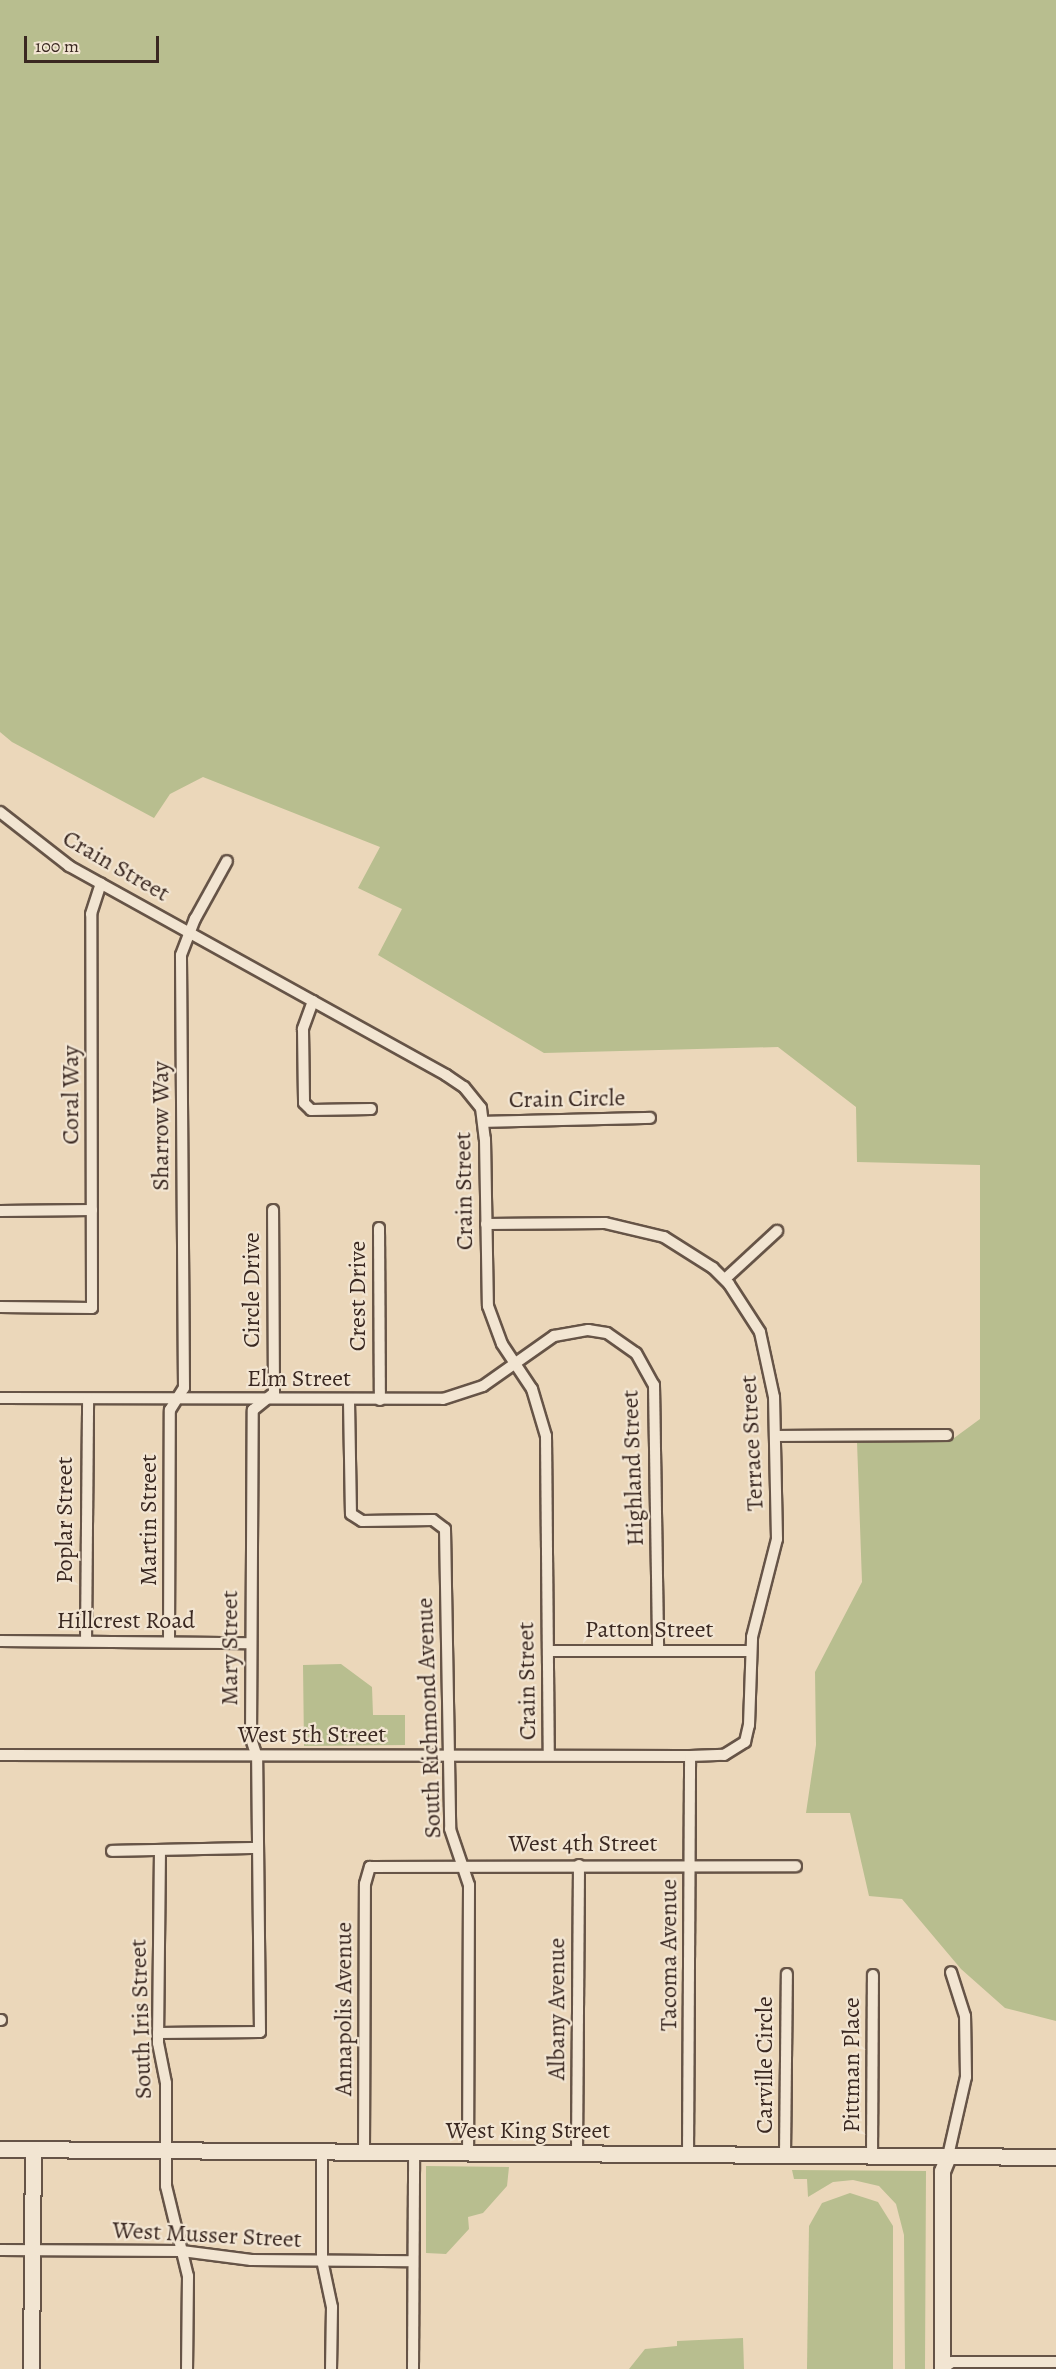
<!DOCTYPE html>
<style>
body{margin:0}
#map{position:relative;width:1056px;height:2369px;overflow:hidden;background:#ebd7ba;font-family:Alegreya,serif}
div>[style]{position:absolute}
.green>*{inset:0;background:#b8be8f}
.roads{filter:drop-shadow(2px 0 #665447) drop-shadow(-2px 0 #665447) drop-shadow(0 2px #665447) drop-shadow(0 -2px #665447)}
.street>*{height:10px;margin:-5px;padding:0 5px;transform-origin:5px;border-radius:5px;background:#f2e5d2}
.secondary>*{height:15px;margin:-7.5px;padding:0 7.5px;transform-origin:7.5px;border-radius:7.5px;background:#f2e5d2}
span{translate:-50% -50%;white-space:nowrap;text-align:center;line-height:1.15;-webkit-text-stroke:4.5px #f2e5d2;paint-order:stroke}
.street-label{font-size:24px;color:#3a2821}
.scale{position:absolute;left:24px;top:36px;width:135px;height:27px;box-sizing:border-box;border:3px solid #3a2821;border-top:0;padding-left:8px;font-size:18px;line-height:21px;white-space:nowrap;color:#3a2821;-webkit-text-stroke:4px #f2e5d2;paint-order:stroke}
</style>
<div id="map">
<div class="green">
<i style="clip-path:polygon(0 0,1056px 0,1056px 2021px,1005px 2008px,961px 1969px,902px 1899px,869px 1896px,850px 1813px,806px 1813px,816px 1745px,815px 1672px,862px 1582px,857px 1442px,950px 1441px,980px 1419px,980px 1165px,857px 1162px,856px 1107px,778px 1047px,544px 1053px,378px 955px,402px 909px,358px 888px,380px 847px,203px 777px,170px 794px,154px 818px,12px 742px,0 732px)"></i>
<i style="clip-path:polygon(341px 1664px,372px 1687px,373px 1715px,405px 1715px,405px 1745px,304px 1746px,303px 1665px)"></i>
<i style="clip-path:polygon(426px 2166px,509px 2167px,507px 2186px,483px 2213px,468px 2217px,469px 2229px,446px 2254px,426px 2253px)"></i>
<i style="clip-path:polygon(792px 2170px,926px 2171px,925px 2369px,905px 2369px,904px 2235px,896px 2204px,879px 2186px,853px 2180px,833px 2182px,808px 2197px,807px 2179px,794px 2179px)"></i>
<i style="clip-path:polygon(850px 2193px,878px 2202px,893px 2226px,893px 2369px,807px 2369px,809px 2226px,822px 2203px)"></i>
<i style="clip-path:polygon(743px 2338px,744px 2369px,629px 2369px,645px 2349px,677px 2346px,677px 2341px)"></i>
</div>
<div class="roads">
<div class="street">
<i style="left:0;top:812px;width:88px;rotate:38deg"></i>
<i style="left:69px;top:866px;width:431px;rotate:29deg"></i>
<i style="left:446px;top:1075px;width:22px;rotate:34deg"></i>
<i style="left:464px;top:1087px;width:27px;rotate:51deg"></i>
<i style="left:481px;top:1108px;width:31px;rotate:83deg"></i>
<i style="left:485px;top:1139px;width:167px;rotate:89deg"></i>
<i style="left:488px;top:1306px;width:40px;rotate:69.8deg"></i>
<i style="left:502px;top:1344px;width:54px;rotate:56.3deg"></i>
<i style="left:532px;top:1389px;width:49px;rotate:73.4deg"></i>
<i style="left:546px;top:1436px;width:319px;rotate:89.5deg"></i>
<i style="left:313px;top:1001px;width:30px;rotate:110deg"></i>
<i style="left:303px;top:1029px;width:74px;rotate:89.2deg"></i>
<i style="left:304px;top:1103px;width:10px;rotate:45deg"></i>
<i style="left:311px;top:1110px;width:60px;rotate:-1deg"></i>
<i style="left:484px;top:1122px;width:166px;rotate:-1.4deg"></i>
<i style="left:0;top:1211px;width:92px;rotate:-0.6deg"></i>
<i style="left:379px;top:1228px;width:172px;rotate:89.7deg"></i>
<i style="left:725px;top:1279px;width:71px;rotate:-42.7deg"></i>
<i style="left:0;top:1307px;width:92px;rotate:0.6deg"></i>
<i style="left:92px;top:1308px;width:394px;rotate:-90.1deg"></i>
<i style="left:91px;top:914px;width:32px;rotate:-72deg"></i>
<i style="left:0;top:1398px;width:443px;rotate:0.1deg"></i>
<i style="left:443px;top:1399px;width:42px;rotate:-18deg"></i>
<i style="left:483px;top:1386px;width:87px;rotate:-35.2deg"></i>
<i style="left:554px;top:1336px;width:35px;rotate:-10deg"></i>
<i style="left:588px;top:1330px;width:19px;rotate:9deg"></i>
<i style="left:607px;top:1333px;width:35px;rotate:35deg"></i>
<i style="left:636px;top:1353px;width:37px;rotate:61deg"></i>
<i style="left:654px;top:1385px;width:266px;rotate:89.1deg"></i>
<i style="left:349px;top:1401px;width:113px;rotate:89deg"></i>
<i style="left:351px;top:1514px;width:13px;rotate:32deg"></i>
<i style="left:362px;top:1521px;width:71px;rotate:-0.8deg"></i>
<i style="left:433px;top:1520px;width:15px;rotate:37deg"></i>
<i style="left:445px;top:1529px;width:300px;rotate:89deg"></i>
<i style="left:450px;top:1829px;width:59px;rotate:71.3deg"></i>
<i style="left:469px;top:1885px;width:268px;rotate:90.2deg"></i>
<i style="left:777px;top:1436px;width:170px;rotate:-0.3deg"></i>
<i style="left:0;top:1641px;width:251px;rotate:0.5deg"></i>
<i style="left:86px;top:1641px;width:242px;rotate:-89.5deg"></i>
<i style="left:169px;top:1642px;width:232px;rotate:-89.8deg"></i>
<i style="left:170px;top:1410px;width:26px;rotate:-58deg"></i>
<i style="left:184px;top:1388px;width:433px;rotate:-90.4deg"></i>
<i style="left:181px;top:955px;width:39px;rotate:-69deg"></i>
<i style="left:195px;top:919px;width:66px;rotate:-61.1deg"></i>
<i style="left:548px;top:1651px;width:202px"></i>
<i style="left:0;top:1755px;width:690px;rotate:0.08deg"></i>
<i style="left:690px;top:1756px;width:34px;rotate:-2deg"></i>
<i style="left:724px;top:1755px;width:25px;rotate:-32deg"></i>
<i style="left:745px;top:1742px;width:17px;rotate:-77deg"></i>
<i style="left:749px;top:1725px;width:88px;rotate:-88deg"></i>
<i style="left:752px;top:1637px;width:101px;rotate:-75.7deg"></i>
<i style="left:777px;top:1539px;width:142px;rotate:-91.2deg"></i>
<i style="left:774px;top:1397px;width:66px;rotate:-102.2deg"></i>
<i style="left:760px;top:1332px;width:57px;rotate:-122.9deg"></i>
<i style="left:729px;top:1284px;width:23px;rotate:-135deg"></i>
<i style="left:713px;top:1268px;width:58px;rotate:-147.7deg"></i>
<i style="left:664px;top:1237px;width:61px;rotate:-166.7deg"></i>
<i style="left:605px;top:1223px;width:119px;rotate:179.5deg"></i>
<i style="left:160px;top:1850px;width:193px;rotate:90.6deg"></i>
<i style="left:158px;top:2043px;width:41px;rotate:78.7deg"></i>
<i style="left:166px;top:2083px;width:103px;rotate:90deg"></i>
<i style="left:166px;top:2186px;width:93px;rotate:76.3deg"></i>
<i style="left:188px;top:2276px;width:93px;rotate:90.6deg"></i>
<i style="left:112px;top:1851px;width:146px;rotate:-1.2deg"></i>
<i style="left:0;top:2020px;width:1px"></i>
<i style="left:158px;top:2033px;width:102px;rotate:-0.6deg"></i>
<i style="left:260px;top:2032px;width:275px;rotate:-90.6deg"></i>
<i style="left:257px;top:1757px;width:19px;rotate:-108deg"></i>
<i style="left:251px;top:1739px;width:329px;rotate:-89.7deg"></i>
<i style="left:253px;top:1410px;width:27px;rotate:-39deg"></i>
<i style="left:274px;top:1393px;width:183px;rotate:-90.3deg"></i>
<i style="left:322px;top:2153px;width:107px;rotate:90deg"></i>
<i style="left:322px;top:2260px;width:48px;rotate:78deg"></i>
<i style="left:332px;top:2307px;width:62px;rotate:90.9deg"></i>
<i style="left:364px;top:2153px;width:269px;rotate:-89.8deg"></i>
<i style="left:365px;top:1884px;width:18px;rotate:-74deg"></i>
<i style="left:370px;top:1867px;width:426px;rotate:-0.1deg"></i>
<i style="left:577px;top:2153px;width:288px;rotate:-89.6deg"></i>
<i style="left:688px;top:2155px;width:399px;rotate:-89.7deg"></i>
<i style="left:785px;top:2155px;width:181px;rotate:-89.4deg"></i>
<i style="left:872px;top:2156px;width:181px;rotate:-89.7deg"></i>
<i style="left:948px;top:2156px;width:81px;rotate:-77.2deg"></i>
<i style="left:966px;top:2077px;width:61px;rotate:-90.9deg"></i>
<i style="left:965px;top:2016px;width:46px;rotate:-107.7deg"></i>
<i style="left:0;top:2250px;width:182px;rotate:0.3deg"></i>
<i style="left:182px;top:2251px;width:70px;rotate:7.4deg"></i>
<i style="left:251px;top:2260px;width:162px;rotate:0.4deg"></i>
<i style="left:413px;top:2369px;width:216px;rotate:-89.7deg"></i>
<i style="left:942px;top:2369px;width:12px;rotate:-35deg"></i>
<i style="left:952px;top:2362px;width:104px"></i>
</div>
<div class="secondary">
<i style="left:0;top:2149px;width:1056px;rotate:0.43deg"></i>
<i style="left:31px;top:2369px;width:219px;rotate:-89.5deg"></i>
<i style="left:942px;top:2369px;width:198px;rotate:-90deg"></i>
<i style="left:942px;top:2171px;width:16px;rotate:-68deg"></i>
</div>
</div>
<div class="street-label">
<span style="left:116px;top:866px;rotate:30deg">Crain Street</span>
<span style="left:71px;top:1095px;rotate:-90deg">Coral Way</span>
<span style="left:567px;top:1099px;rotate:-1deg">Crain Circle</span>
<span style="left:161px;top:1126px;rotate:-90deg">Sharrow Way</span>
<span style="left:464px;top:1191px;rotate:-91deg">Crain Street</span>
<span style="left:252px;top:1290px;rotate:-90deg">Circle Drive</span>
<span style="left:358px;top:1296px;rotate:-90deg">Crest Drive</span>
<span style="left:299px;top:1379px">Elm Street</span>
<span style="left:752px;top:1443px;rotate:-93deg">Terrace Street</span>
<span style="left:633px;top:1468px;rotate:-92deg">Highland Street</span>
<span style="left:65px;top:1520px;rotate:-90deg">Poplar Street</span>
<span style="left:149px;top:1520px;rotate:-90deg">Martin Street</span>
<span style="left:126px;top:1621px">Hillcrest Road</span>
<span style="left:649px;top:1630px">Patton Street</span>
<span style="left:230px;top:1648px;rotate:-90deg">Mary Street</span>
<span style="left:527px;top:1681px;rotate:-91deg">Crain Street</span>
<span style="left:429px;top:1718px;rotate:-92deg">South Richmond Avenue</span>
<span style="left:312px;top:1735px">West 5th Street</span>
<span style="left:583px;top:1844px">West 4th Street</span>
<span style="left:669px;top:1955px;rotate:-90deg">Tacoma Avenue</span>
<span style="left:344px;top:2009px;rotate:-90deg">Annapolis Avenue</span>
<span style="left:557px;top:2009px;rotate:-90deg">Albany Avenue</span>
<span style="left:141px;top:2019px;rotate:-92deg">South Iris Street</span>
<span style="left:765px;top:2065px;rotate:-90deg">Carville Circle</span>
<span style="left:852px;top:2065px;rotate:-90deg">Pittman Place</span>
<span style="left:528px;top:2131px">West King Street</span>
<span style="left:207px;top:2235px;rotate:3deg">West Musser Street</span>
</div>
<div class="scale">100 m</div>
</div>
